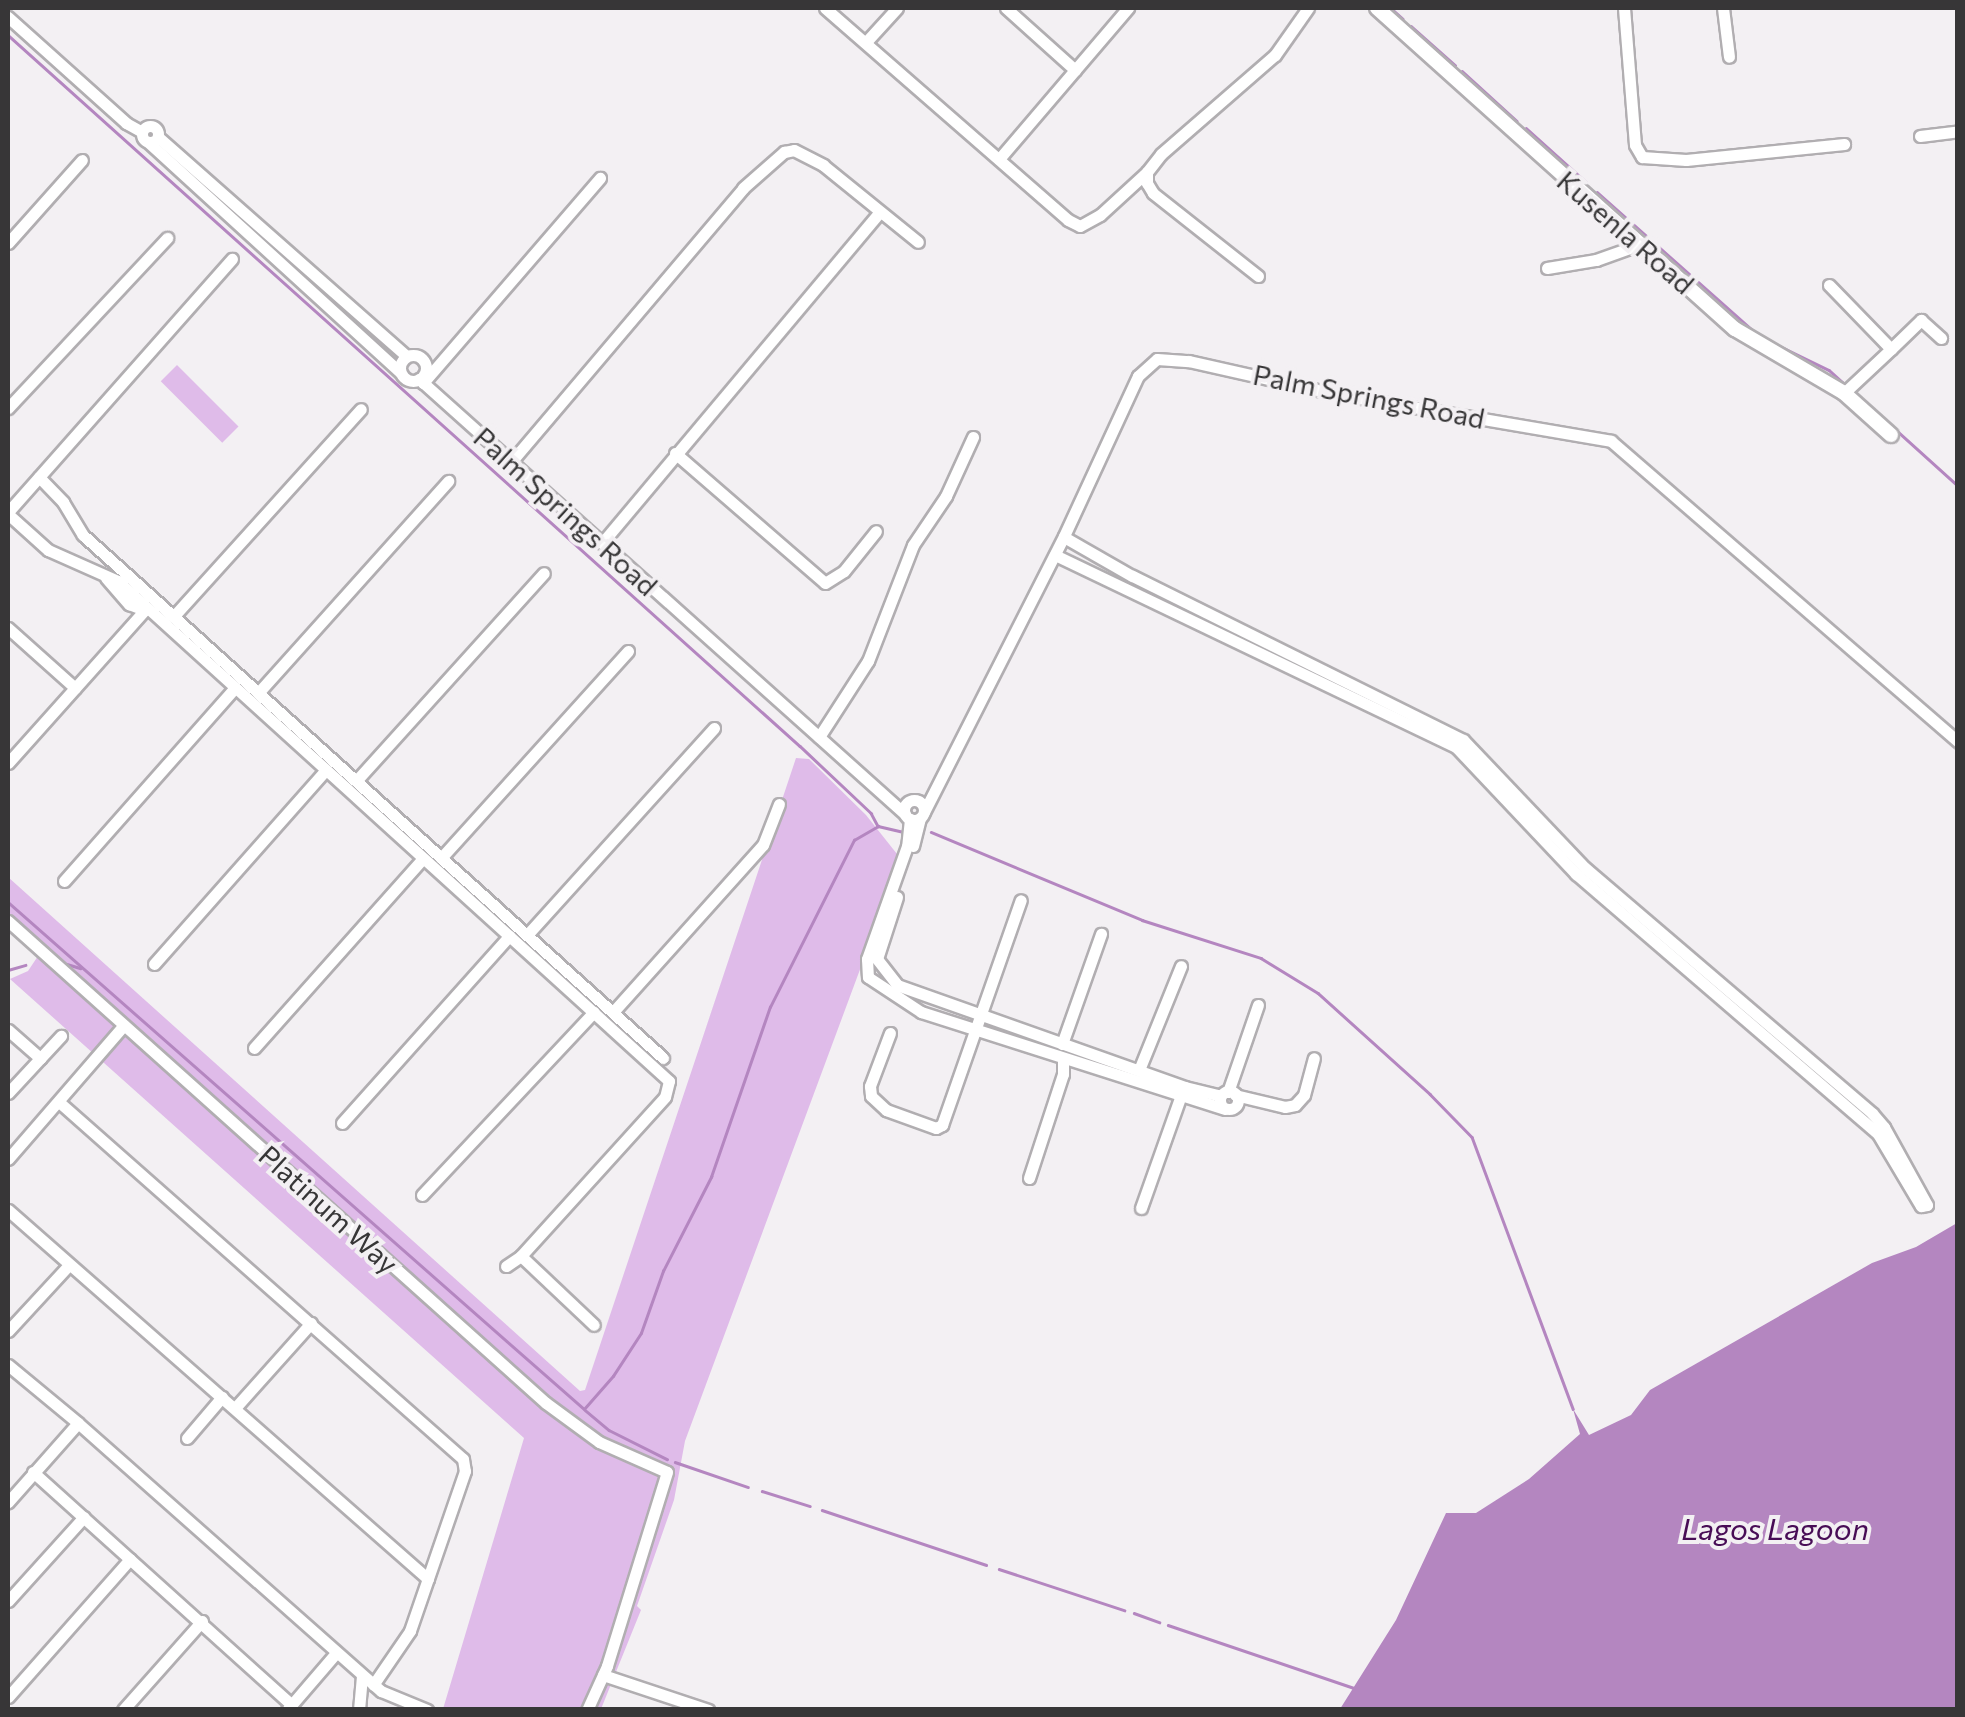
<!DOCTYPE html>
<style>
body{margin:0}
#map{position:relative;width:1965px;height:1717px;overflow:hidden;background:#f3f0f3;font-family:Commissioner,sans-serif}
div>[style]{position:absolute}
.green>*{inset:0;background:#dfbbe9;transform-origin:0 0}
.water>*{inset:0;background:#b486c0}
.stream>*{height:2.5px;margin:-1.25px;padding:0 1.25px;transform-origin:1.25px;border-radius:1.25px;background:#b486c0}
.roads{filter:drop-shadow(2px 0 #b1aeb1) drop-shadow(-2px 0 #b1aeb1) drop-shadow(0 2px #b1aeb1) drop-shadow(0 -2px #b1aeb1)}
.minor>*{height:11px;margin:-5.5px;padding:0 5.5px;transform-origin:5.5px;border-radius:5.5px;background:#fff}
.minor>.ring{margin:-5.5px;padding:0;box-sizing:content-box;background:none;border:11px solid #fff;border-radius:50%}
.major>*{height:14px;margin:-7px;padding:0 7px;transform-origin:7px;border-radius:7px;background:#fff}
span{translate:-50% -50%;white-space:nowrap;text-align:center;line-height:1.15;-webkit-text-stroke:8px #f3f0f3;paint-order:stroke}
.street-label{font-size:28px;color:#373637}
.water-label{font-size:30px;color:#480d56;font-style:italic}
.frame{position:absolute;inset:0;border:10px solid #373637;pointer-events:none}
</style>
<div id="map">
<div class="green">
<i style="left:177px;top:365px;width:87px;height:23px;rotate:45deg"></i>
<i style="clip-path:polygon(796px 758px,809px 759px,866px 815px,901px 859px,685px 1441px,674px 1500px,637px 1606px,641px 1610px,601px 1709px,443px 1709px,524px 1438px,10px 979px,28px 971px,44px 947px,8px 917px,8px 877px,580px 1391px,585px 1390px)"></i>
</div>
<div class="water">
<i style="clip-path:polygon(1957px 1223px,1957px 1709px,1340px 1709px,1396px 1620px,1446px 1513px,1476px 1513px,1529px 1479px,1580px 1434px,1573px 1409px,1589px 1435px,1631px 1415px,1650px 1390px,1872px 1263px,1916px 1247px)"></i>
</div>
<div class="stream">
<i style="left:1393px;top:10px;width:13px;rotate:42deg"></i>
<i style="left:1411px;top:26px;width:59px;rotate:41.6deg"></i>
<i style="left:8px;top:35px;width:1064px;rotate:41.92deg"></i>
<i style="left:800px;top:746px;width:98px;rotate:43.3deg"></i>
<i style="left:871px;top:813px;width:15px;rotate:62deg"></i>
<i style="left:878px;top:826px;width:27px;rotate:13deg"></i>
<i style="left:1462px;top:71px;width:74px;rotate:42.3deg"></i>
<i style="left:1526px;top:128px;width:81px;rotate:42deg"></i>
<i style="left:1597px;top:192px;width:214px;rotate:41.6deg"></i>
<i style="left:1763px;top:338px;width:73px;rotate:25.9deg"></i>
<i style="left:1829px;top:370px;width:24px;rotate:42deg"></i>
<i style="left:1853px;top:391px;width:142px;rotate:42.1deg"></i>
<i style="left:931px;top:832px;width:229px;rotate:22.6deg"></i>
<i style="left:1142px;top:920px;width:125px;rotate:17.7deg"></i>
<i style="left:1261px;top:958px;width:67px;rotate:31.6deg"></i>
<i style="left:1318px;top:993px;width:151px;rotate:42deg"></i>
<i style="left:1430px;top:1094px;width:60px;rotate:45.7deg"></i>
<i style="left:1472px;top:1137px;width:290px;rotate:69.6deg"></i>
<i style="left:8px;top:902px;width:767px;rotate:41.35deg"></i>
<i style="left:584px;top:1409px;width:44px;rotate:-48.7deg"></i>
<i style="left:613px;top:1376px;width:51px;rotate:-56.9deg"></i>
<i style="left:641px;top:1333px;width:66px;rotate:-70.5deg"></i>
<i style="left:663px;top:1271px;width:106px;rotate:-62.9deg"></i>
<i style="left:711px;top:1177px;width:180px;rotate:-70.9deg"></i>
<i style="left:770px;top:1007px;width:187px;rotate:-63.3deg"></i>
<i style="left:854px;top:840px;width:28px;rotate:-30deg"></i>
<i style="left:67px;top:964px;width:14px;rotate:17deg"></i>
<i style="left:8px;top:970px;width:18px;rotate:-16deg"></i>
<i style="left:585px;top:1410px;width:31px;rotate:40deg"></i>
<i style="left:609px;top:1430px;width:65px;rotate:26.6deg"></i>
<i style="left:675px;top:1462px;width:77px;rotate:18.9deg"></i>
<i style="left:762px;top:1491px;width:50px;rotate:17.4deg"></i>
<i style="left:822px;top:1510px;width:173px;rotate:18.5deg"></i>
<i style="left:999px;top:1569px;width:132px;rotate:18.2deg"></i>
<i style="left:1134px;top:1613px;width:27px;rotate:20deg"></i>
<i style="left:1168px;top:1625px;width:196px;rotate:18.7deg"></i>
</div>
<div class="roads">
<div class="minor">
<i style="left:825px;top:8px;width:322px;rotate:41.1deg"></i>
<i style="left:1068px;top:220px;width:13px;rotate:27deg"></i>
<i style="left:1080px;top:226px;width:23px;rotate:-29deg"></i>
<i style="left:1100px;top:215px;width:64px;rotate:-42.5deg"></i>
<i style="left:1006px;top:8px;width:93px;rotate:41.9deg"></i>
<i style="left:1624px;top:8px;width:137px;rotate:85.4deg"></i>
<i style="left:1635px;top:145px;width:14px;rotate:60deg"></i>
<i style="left:1642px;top:157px;width:44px;rotate:3.9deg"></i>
<i style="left:1686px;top:160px;width:159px;rotate:-5.8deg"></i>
<i style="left:1723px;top:8px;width:49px;rotate:83deg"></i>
<i style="left:8px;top:17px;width:159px;rotate:41.9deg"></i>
<i style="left:126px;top:123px;width:18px;rotate:29deg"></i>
<i style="left:866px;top:42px;width:46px;rotate:-47.6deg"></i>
<i class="ring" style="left:142px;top:126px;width:5px;height:5px"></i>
<i style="left:1920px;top:136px;width:38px;rotate:-7deg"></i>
<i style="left:158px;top:137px;width:331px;rotate:41.4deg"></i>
<i style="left:148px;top:142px;width:341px;rotate:42.4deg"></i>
<i style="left:999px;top:159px;width:199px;rotate:-49.5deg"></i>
<i style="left:8px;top:243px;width:111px;rotate:-48.3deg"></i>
<i style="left:1547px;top:268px;width:50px;rotate:-9.3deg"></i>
<i style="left:1596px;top:260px;width:48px;rotate:-19.6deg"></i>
<i style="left:1258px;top:276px;width:134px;rotate:-141.7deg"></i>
<i style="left:1153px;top:193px;width:12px;rotate:-121deg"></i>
<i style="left:1147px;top:183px;width:11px;rotate:-90deg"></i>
<i style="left:1147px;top:172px;width:23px;rotate:-52deg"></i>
<i style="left:1161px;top:154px;width:151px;rotate:-41deg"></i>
<i style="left:1275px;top:55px;width:57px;rotate:-54.9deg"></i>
<i style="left:1829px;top:285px;width:89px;rotate:45.9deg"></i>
<i style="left:1891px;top:349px;width:64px;rotate:136.9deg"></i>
<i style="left:1891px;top:349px;width:42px;rotate:-44deg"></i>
<i style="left:1921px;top:320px;width:27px;rotate:42deg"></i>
<i class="ring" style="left:400px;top:355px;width:15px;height:15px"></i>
<i style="left:419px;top:379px;width:652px;rotate:41.83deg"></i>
<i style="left:423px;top:383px;width:271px;rotate:-49.2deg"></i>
<i style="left:8px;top:408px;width:233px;rotate:-46.9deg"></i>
<i style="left:675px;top:453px;width:198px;rotate:40.9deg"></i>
<i style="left:825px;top:583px;width:22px;rotate:-32deg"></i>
<i style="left:844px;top:571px;width:51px;rotate:-51.3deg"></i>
<i style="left:511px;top:462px;width:359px;rotate:-49.7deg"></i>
<i style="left:743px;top:188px;width:55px;rotate:-41.3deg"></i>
<i style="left:784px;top:152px;width:10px;rotate:-11deg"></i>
<i style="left:794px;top:150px;width:33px;rotate:27deg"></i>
<i style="left:823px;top:165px;width:122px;rotate:39deg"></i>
<i style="left:39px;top:477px;width:35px;rotate:46deg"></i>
<i style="left:63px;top:502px;width:39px;rotate:59deg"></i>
<i style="left:83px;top:535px;width:781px;rotate:42.04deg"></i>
<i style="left:8px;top:512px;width:338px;rotate:-48.5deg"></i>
<i style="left:8px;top:514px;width:54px;rotate:42deg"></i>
<i style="left:48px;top:550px;width:77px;rotate:23.9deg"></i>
<i style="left:118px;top:581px;width:744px;rotate:42.22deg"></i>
<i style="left:669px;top:1081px;width:16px;rotate:104deg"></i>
<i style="left:665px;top:1097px;width:215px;rotate:132.2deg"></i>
<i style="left:521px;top:1256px;width:18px;rotate:146deg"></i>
<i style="left:602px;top:543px;width:432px;rotate:-50deg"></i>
<i style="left:1055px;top:555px;width:445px;rotate:25.6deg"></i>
<i style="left:1456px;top:747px;width:175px;rotate:46.6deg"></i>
<i style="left:1576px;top:874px;width:399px;rotate:40.7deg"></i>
<i style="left:1878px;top:1134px;width:84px;rotate:59.2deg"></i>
<i style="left:1921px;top:1206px;width:6px;rotate:-9deg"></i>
<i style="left:1927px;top:1205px;width:89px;rotate:-118.9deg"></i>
<i style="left:1884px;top:1127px;width:18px;rotate:-131deg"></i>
<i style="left:1872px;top:1113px;width:376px;rotate:-139.5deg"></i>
<i style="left:1586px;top:869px;width:178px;rotate:-133.6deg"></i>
<i style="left:1463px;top:740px;width:369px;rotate:-153.6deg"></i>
<i style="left:1132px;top:576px;width:78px;rotate:-150.2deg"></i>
<i style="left:106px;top:578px;width:35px;rotate:49deg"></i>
<i style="left:129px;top:604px;width:17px;rotate:21deg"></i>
<i style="left:173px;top:617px;width:280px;rotate:-47.9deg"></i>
<i style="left:8px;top:628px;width:90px;rotate:41.8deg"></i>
<i style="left:258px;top:693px;width:285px;rotate:-48.1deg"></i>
<i style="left:819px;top:737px;width:90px;rotate:-57.2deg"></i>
<i style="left:868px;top:661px;width:124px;rotate:-68.8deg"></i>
<i style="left:913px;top:545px;width:59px;rotate:-56deg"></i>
<i style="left:946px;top:496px;width:65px;rotate:-65.4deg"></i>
<i style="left:8px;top:763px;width:205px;rotate:-48.2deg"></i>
<i style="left:356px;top:781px;width:280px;rotate:-47.9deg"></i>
<i class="ring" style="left:904px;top:800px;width:9px;height:9px"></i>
<i style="left:924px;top:812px;width:309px;rotate:-63.1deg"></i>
<i style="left:1064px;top:536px;width:176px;rotate:-65.2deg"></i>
<i style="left:1138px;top:376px;width:25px;rotate:-42deg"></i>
<i style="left:1157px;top:359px;width:32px;rotate:4deg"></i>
<i style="left:1189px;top:361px;width:146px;rotate:12.7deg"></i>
<i style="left:1331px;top:393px;width:284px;rotate:9.7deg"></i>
<i style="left:1611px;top:441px;width:459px;rotate:40.9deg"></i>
<i style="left:910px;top:819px;width:27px;rotate:96deg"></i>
<i style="left:907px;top:846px;width:120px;rotate:109.5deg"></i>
<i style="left:867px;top:959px;width:18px;rotate:87deg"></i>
<i style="left:868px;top:977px;width:64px;rotate:33.4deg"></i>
<i style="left:921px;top:1012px;width:319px;rotate:17.7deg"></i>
<i style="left:913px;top:846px;width:29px;rotate:-76deg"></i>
<i style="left:441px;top:858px;width:279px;rotate:-47.9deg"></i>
<i style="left:64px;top:881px;width:256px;rotate:-48.5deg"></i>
<i style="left:897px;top:897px;width:65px;rotate:107.9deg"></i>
<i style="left:877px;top:959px;width:33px;rotate:52deg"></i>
<i style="left:897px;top:985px;width:306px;rotate:19.5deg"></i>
<i style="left:1185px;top:1087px;width:37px;rotate:14deg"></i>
<i style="left:8px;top:921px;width:722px;rotate:41.86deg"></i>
<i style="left:546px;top:1403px;width:66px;rotate:36.3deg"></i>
<i style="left:599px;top:1442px;width:74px;rotate:23.8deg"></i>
<i style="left:667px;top:1472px;width:203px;rotate:107.2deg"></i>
<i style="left:607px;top:1666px;width:48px;rotate:114.4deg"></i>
<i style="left:527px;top:935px;width:279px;rotate:-47.9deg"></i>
<i style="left:154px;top:964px;width:258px;rotate:-48.5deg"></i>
<i style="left:613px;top:1012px;width:224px;rotate:-48.1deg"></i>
<i style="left:763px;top:845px;width:44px;rotate:-68.7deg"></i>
<i style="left:8px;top:1030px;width:43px;rotate:41.2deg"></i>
<i style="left:890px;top:1033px;width:57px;rotate:110.7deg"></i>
<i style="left:870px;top:1086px;width:10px;rotate:84deg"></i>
<i style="left:871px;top:1096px;width:21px;rotate:43deg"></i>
<i style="left:886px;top:1110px;width:53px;rotate:19.8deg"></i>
<i style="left:936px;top:1128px;width:7px;rotate:-27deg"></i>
<i style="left:942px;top:1125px;width:238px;rotate:-70.7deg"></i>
<i style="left:1062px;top:1044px;width:117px;rotate:-70.5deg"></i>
<i style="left:254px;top:1048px;width:254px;rotate:-48.3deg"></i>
<i style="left:1139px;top:1070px;width:112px;rotate:-68deg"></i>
<i class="ring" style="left:1220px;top:1091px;width:7px;height:7px"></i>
<i style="left:1228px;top:1092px;width:92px;rotate:-71deg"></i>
<i style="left:8px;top:1093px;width:78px;rotate:-47.1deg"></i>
<i style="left:1235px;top:1095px;width:51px;rotate:13.5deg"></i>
<i style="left:1285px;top:1107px;width:10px;rotate:-11deg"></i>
<i style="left:1295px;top:1105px;width:13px;rotate:-48deg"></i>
<i style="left:1304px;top:1095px;width:38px;rotate:-75deg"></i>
<i style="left:59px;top:1102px;width:539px;rotate:41.47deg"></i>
<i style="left:463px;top:1459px;width:12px;rotate:81deg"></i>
<i style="left:465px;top:1471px;width:169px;rotate:109deg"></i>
<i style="left:410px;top:1631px;width:65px;rotate:124.4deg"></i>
<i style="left:342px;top:1123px;width:251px;rotate:-48.2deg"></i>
<i style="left:8px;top:1159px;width:177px;rotate:-49.1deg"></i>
<i style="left:1029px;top:1178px;width:109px;rotate:-71.9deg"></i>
<i style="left:1063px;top:1074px;width:16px;rotate:-90deg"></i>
<i style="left:422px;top:1195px;width:251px;rotate:-46.8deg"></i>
<i style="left:1141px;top:1208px;width:117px;rotate:-70.5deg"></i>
<i style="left:8px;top:1210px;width:559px;rotate:41.3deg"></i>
<i style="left:521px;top:1256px;width:100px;rotate:43.4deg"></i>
<i style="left:8px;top:1331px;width:90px;rotate:-47.3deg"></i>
<i style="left:8px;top:1365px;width:91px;rotate:39.6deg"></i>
<i style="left:78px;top:1423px;width:106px;rotate:131.5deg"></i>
<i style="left:235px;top:1408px;width:114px;rotate:-48.2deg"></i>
<i style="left:78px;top:1423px;width:405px;rotate:41.5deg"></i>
<i style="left:381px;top:1691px;width:50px;rotate:22.4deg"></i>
<i style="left:187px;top:1438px;width:54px;rotate:-49.5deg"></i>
<i style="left:33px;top:1472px;width:347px;rotate:42deg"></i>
<i style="left:8px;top:1601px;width:113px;rotate:-47.9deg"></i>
<i style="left:603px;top:1675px;width:111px;rotate:18.4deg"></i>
<i style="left:8px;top:1697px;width:184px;rotate:-48.5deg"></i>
<i style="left:123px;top:1710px;width:119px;rotate:-48.4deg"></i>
<i style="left:287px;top:1710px;width:75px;rotate:-49.3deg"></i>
<i style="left:359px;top:1710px;width:34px;rotate:-85deg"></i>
</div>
<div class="major">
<i style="left:1377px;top:8px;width:481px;rotate:41.9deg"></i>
<i style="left:1735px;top:329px;width:126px;rotate:30.4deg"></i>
<i style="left:1844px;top:393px;width:63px;rotate:41.8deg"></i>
</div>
</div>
<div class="street-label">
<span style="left:1626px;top:232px;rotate:41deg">Kusenla Road</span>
<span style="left:1369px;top:396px;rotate:11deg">Palm Springs Road</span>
<span style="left:566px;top:511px;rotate:42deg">Palm Springs Road</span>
<span style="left:329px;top:1209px;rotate:42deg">Platinum Way</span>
</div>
<div class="water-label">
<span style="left:1775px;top:1528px">Lagos Lagoon</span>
</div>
<div class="frame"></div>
</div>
